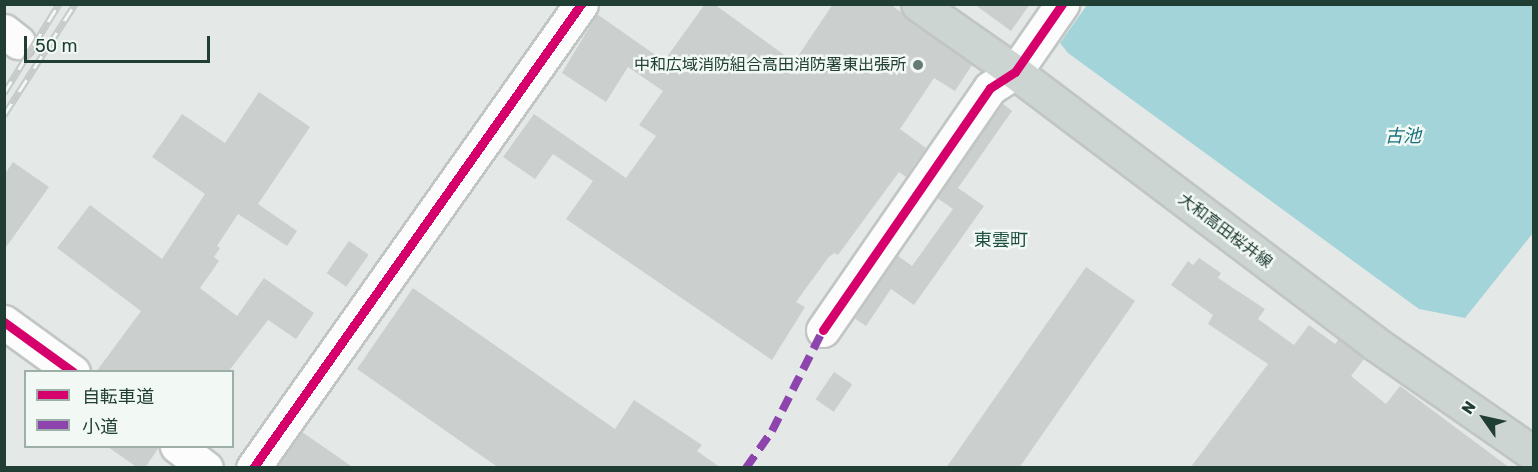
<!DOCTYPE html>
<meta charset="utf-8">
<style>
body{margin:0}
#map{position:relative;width:1538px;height:472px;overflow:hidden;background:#e4e9e7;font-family:Rubik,"Noto Sans JP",sans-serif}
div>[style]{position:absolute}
.water>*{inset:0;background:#a3d4d9}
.building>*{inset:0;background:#cbd0ce;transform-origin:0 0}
.roads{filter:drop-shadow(2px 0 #c1c6c4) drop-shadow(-2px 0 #c1c6c4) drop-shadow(0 2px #c1c6c4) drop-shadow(0 -2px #c1c6c4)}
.minor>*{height:33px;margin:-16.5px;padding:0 16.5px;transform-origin:16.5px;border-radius:16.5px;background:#fbfcfb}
.major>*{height:33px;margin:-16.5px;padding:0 16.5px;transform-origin:16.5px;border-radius:16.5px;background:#cdd5d3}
.rail>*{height:7px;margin-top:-3.5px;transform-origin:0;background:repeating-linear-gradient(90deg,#f2f9f5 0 14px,#c6cac9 0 28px);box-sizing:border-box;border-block:2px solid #c6cac9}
.quiet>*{height:8px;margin-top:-4px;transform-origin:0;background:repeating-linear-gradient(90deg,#8e44ad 0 15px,transparent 0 23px)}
.cycleway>*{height:9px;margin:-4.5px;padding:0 4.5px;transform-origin:4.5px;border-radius:4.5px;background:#d6006c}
.dots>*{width:16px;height:16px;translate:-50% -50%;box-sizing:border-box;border:3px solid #f2f9f5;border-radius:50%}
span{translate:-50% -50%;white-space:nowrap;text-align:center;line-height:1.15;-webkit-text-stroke:5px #f2f9f5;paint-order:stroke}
.poi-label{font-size:16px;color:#213e34}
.right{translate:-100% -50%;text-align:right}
.street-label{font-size:16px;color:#213e34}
.water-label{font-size:18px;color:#19707c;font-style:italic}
.neighbourhood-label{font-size:18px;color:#1c5041}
.frame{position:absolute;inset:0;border:6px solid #213e34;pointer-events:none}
.legend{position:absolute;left:24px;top:370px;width:210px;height:78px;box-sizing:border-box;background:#f2f9f5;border:2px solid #9eaea8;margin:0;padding:8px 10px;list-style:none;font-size:18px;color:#213e34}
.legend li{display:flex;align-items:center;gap:12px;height:30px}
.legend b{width:30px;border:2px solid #9eaea8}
.north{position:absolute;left:1454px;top:388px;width:60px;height:60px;-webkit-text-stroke:4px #f2f9f5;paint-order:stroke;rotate:304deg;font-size:16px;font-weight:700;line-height:24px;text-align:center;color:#213e34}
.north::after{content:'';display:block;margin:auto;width:21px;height:27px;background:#213e34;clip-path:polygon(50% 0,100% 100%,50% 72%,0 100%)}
.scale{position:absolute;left:24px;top:36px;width:186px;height:27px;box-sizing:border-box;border:3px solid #213e34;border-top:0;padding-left:8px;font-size:18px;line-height:21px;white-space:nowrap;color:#213e34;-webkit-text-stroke:4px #f2f9f5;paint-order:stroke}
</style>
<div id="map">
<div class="water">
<i style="clip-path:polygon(1087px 5px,1533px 5px,1533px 233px,1465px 318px,1419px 309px,1068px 53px,1060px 43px)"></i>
</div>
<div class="building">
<i style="clip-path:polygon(705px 4px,714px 4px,794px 62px,833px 4px,890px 4px,972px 65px,955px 91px,934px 78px,900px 129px,926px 148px,906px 177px,899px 172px,838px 255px,834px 253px,828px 258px,796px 302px,805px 307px,772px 360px,566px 219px,593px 181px,553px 154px,535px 179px,503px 157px,534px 114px,626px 178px,656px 136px,639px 125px,663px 91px,628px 67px,606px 102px,562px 73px,597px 14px,664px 61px)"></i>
<i style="clip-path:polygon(974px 4px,1030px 4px,1011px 31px)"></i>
<i style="clip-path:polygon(259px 92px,310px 127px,258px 204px,297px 231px,287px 246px,238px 214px,217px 246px,220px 248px,214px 257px,219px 261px,200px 288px,237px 316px,264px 278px,314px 313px,296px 339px,268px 320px,228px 372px,96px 372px,141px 311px,57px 248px,90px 205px,162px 259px,205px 194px,152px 157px,182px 114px,225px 143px)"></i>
<i style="clip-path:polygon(1002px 103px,1012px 111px,958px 188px,984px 206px,914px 305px,891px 289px,866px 326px,854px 318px,897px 255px,912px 266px,953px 209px,937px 198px)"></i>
<i style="clip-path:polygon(13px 162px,49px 187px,4px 250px,4px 175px)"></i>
<i style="left:349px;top:241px;width:24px;height:39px;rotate:35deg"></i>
<i style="clip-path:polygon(1199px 258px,1221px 273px,1218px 278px,1265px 309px,1258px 319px,1294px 345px,1309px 325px,1335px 344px,1339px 339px,1364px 359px,1351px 376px,1386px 404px,1400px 386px,1510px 468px,1190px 468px,1268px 364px,1208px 324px,1213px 315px,1171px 285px,1188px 261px,1193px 265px)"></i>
<i style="clip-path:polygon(1086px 267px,1135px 301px,1019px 468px,946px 468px)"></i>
<i style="clip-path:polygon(413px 288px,615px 429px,634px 400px,702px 445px,697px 451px,721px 468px,499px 468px,357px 369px)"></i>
<i style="left:834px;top:372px;width:22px;height:33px;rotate:34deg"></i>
<i style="clip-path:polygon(302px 432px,354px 468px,276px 468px)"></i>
<i style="clip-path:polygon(108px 447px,159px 447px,145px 468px,138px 468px)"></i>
</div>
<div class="roads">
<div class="minor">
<i style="left:4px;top:31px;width:18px;rotate:38deg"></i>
<i style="left:4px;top:322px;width:85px;rotate:35.9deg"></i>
<i style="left:823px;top:330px;width:294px;rotate:-55.4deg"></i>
<i style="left:990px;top:88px;width:30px;rotate:-33deg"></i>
<i style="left:1015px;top:72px;width:83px;rotate:-55.3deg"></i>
<i style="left:177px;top:446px;width:36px;rotate:37deg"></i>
<i style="left:253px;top:468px;width:568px;rotate:-54.74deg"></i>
</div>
<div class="major">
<i style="left:918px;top:4px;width:118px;rotate:35deg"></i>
<i style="left:1015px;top:72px;width:448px;rotate:37deg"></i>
<i style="left:1373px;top:342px;width:196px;rotate:34.8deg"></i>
</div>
</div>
<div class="rail">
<i style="left:4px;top:93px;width:105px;rotate:-58.3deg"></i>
<i style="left:4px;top:115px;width:132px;rotate:-57.4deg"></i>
</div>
<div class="quiet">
<i style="left:746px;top:468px;width:45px;rotate:-54.9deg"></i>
<i style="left:772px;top:431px;width:113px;rotate:-63.2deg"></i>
</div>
<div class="cycleway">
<i style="left:4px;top:322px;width:85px;rotate:35.9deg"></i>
<i style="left:823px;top:330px;width:294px;rotate:-55.4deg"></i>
<i style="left:990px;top:88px;width:30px;rotate:-33deg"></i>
<i style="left:1015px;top:72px;width:83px;rotate:-55.3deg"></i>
<i style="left:253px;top:468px;width:568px;rotate:-54.74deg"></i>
</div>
<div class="dots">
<i style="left:918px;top:65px;background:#657a73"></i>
</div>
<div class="poi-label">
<span class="right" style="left:906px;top:65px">中和広域消防組合高田消防署東出張所</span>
</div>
<div class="street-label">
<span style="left:1225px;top:231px;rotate:37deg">大和高田桜井線</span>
</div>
<div class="water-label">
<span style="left:1403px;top:136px">古池</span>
</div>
<div class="neighbourhood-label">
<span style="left:1001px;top:240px">東雲町</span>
</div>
<div class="frame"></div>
<ul class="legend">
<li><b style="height:8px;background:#d6006c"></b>自転車道</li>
<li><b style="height:8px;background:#8e44ad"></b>小道</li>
</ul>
<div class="north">N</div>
<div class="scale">50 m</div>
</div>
